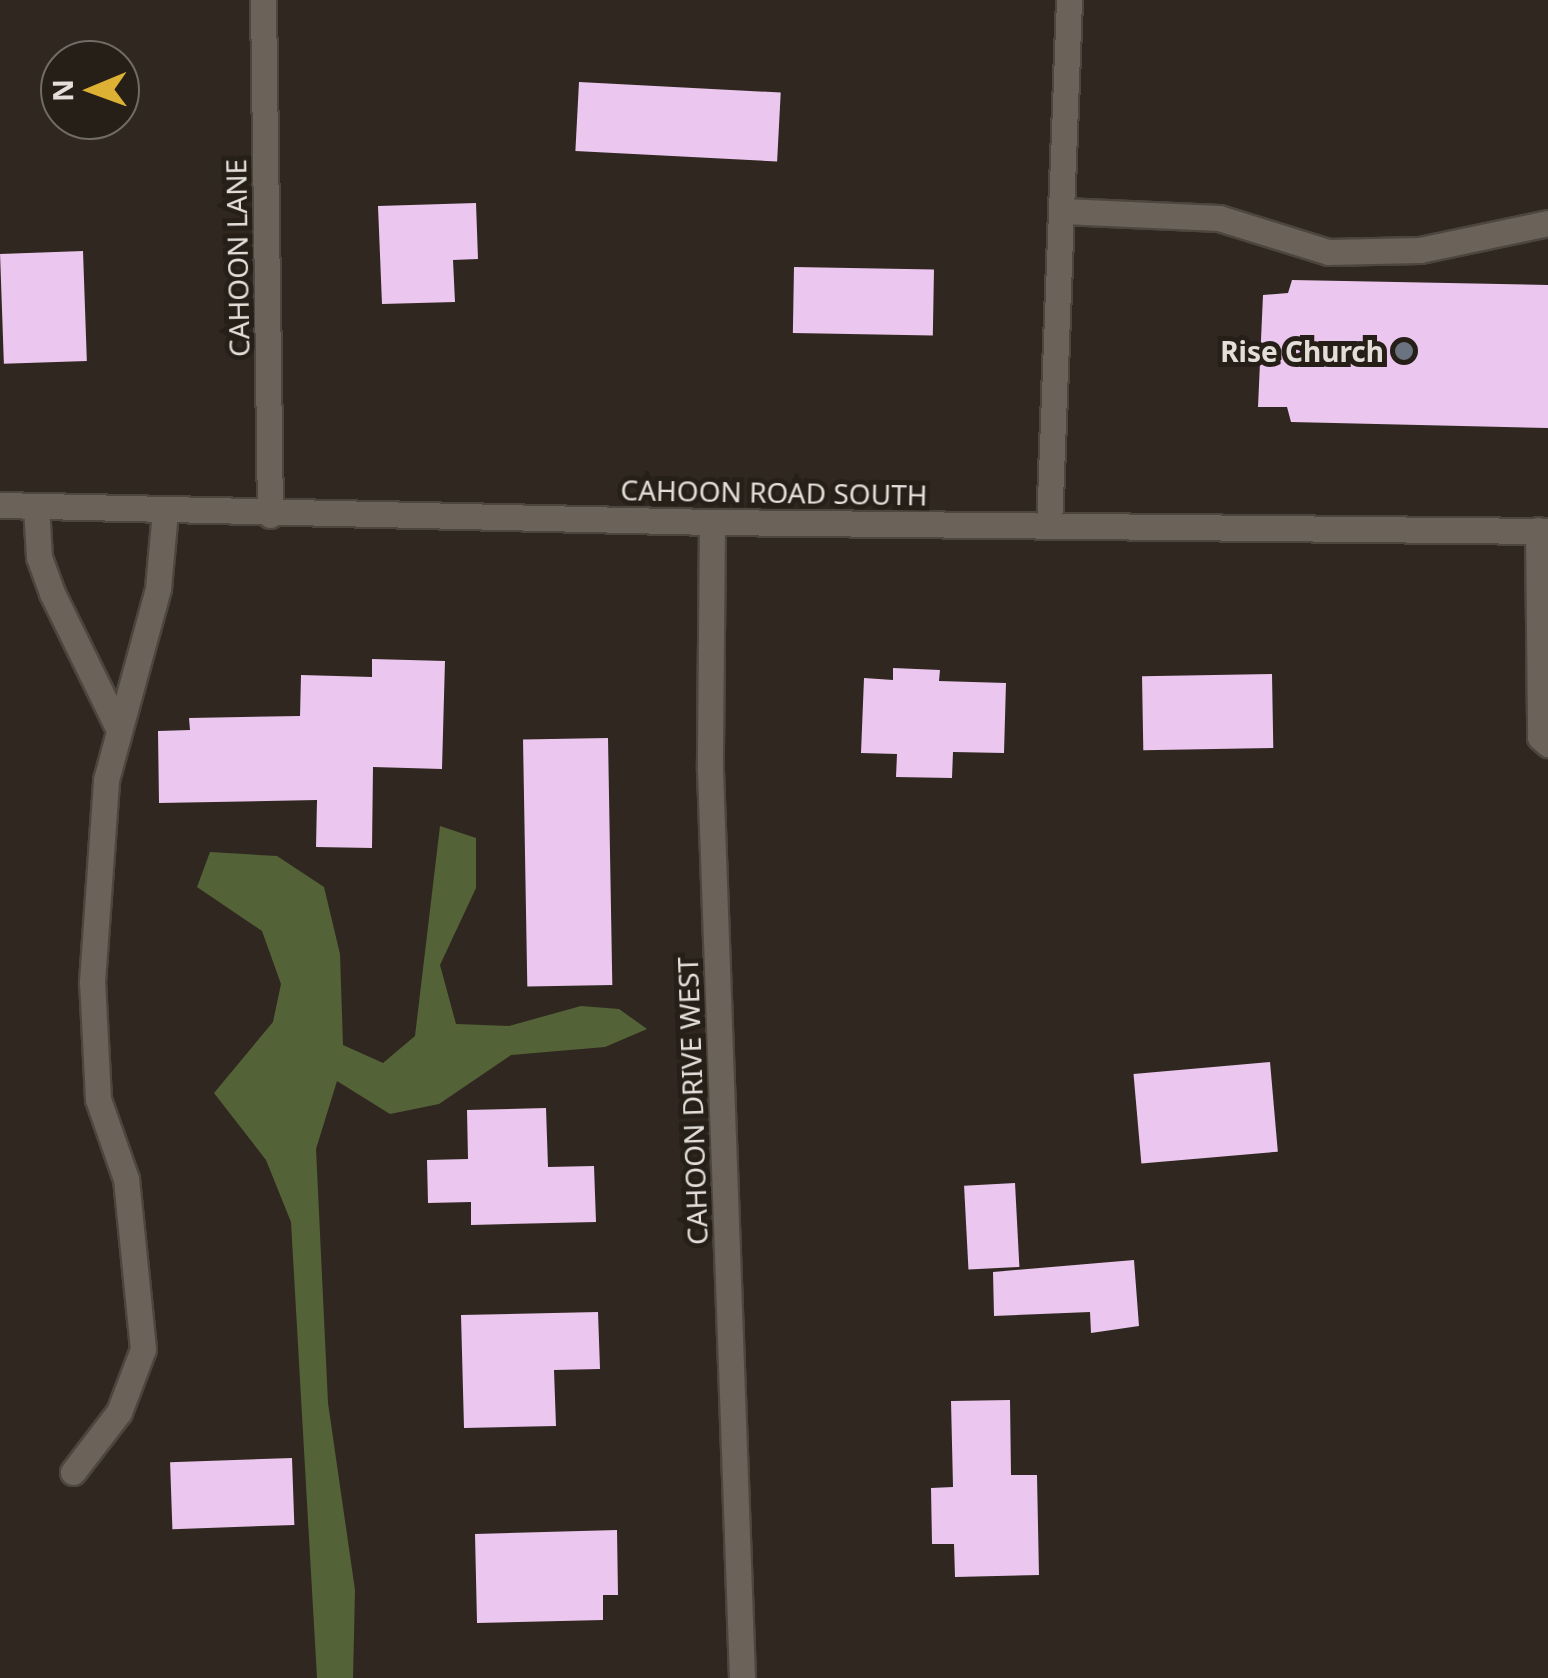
<!DOCTYPE html>
<style>
body{margin:0}
#map{position:relative;width:1548px;height:1678px;overflow:hidden;background:#302820;font-family:"Noto Sans",sans-serif}
div>[style]{position:absolute}
.forest>*{inset:0;background:#546337}
.building>*{inset:0;background:#ebc6ee;transform-origin:0 0}
.roads{filter:drop-shadow(2px 0 #4d463f) drop-shadow(-2px 0 #4d463f) drop-shadow(0 2px #4d463f) drop-shadow(0 -2px #4d463f)}
.service>*{height:25px;margin:-12.5px;padding:0 12.5px;transform-origin:12.5px;border-radius:12.5px;background:#6b6259}
.minor>*{height:25px;margin:-12.5px;padding:0 12.5px;transform-origin:12.5px;border-radius:12.5px;background:#6b6259}
.secondary>*{height:25px;margin:-12.5px;padding:0 12.5px;transform-origin:12.5px;border-radius:12.5px;background:#6b6259}
.dots>*{width:28px;height:28px;translate:-50% -50%;box-sizing:border-box;border:5px solid #261f17;border-radius:50%}
span{translate:-50% -50%;white-space:nowrap;text-align:center;line-height:1.15;-webkit-text-stroke:10px #261f17;paint-order:stroke}
.street-label{font-size:28px;color:#e3ded9}
.poi-label{font-size:28px;color:#e3ded9;font-weight:700}
.right{translate:-100% -50%;text-align:right}
.north{position:absolute;left:40px;top:40px;width:100px;height:100px;box-sizing:border-box;background:#261f17;border:2px solid #726b65;border-radius:50%;rotate:269deg;font-size:28px;font-weight:700;line-height:40px;text-align:center;color:#e3ded9}
.north::after{content:'';display:block;margin:auto;width:35px;height:45px;background:#ddb133;clip-path:polygon(50% 0,100% 100%,50% 72%,0 100%)}
</style>
<div id="map">
<div class="forest">
<i style="clip-path:polygon(440px 826px,476px 838px,476px 888px,440px 965px,456px 1024px,509px 1026px,581px 1006px,619px 1009px,647px 1029px,605px 1047px,511px 1055px,439px 1104px,390px 1114px,337px 1081px,316px 1149px,328px 1403px,355px 1590px,353px 1678px,317px 1678px,291px 1222px,266px 1160px,214px 1093px,273px 1022px,281px 984px,262px 931px,197px 887px,210px 852px,277px 856px,324px 887px,340px 954px,343px 1045px,383px 1063px,415px 1036px)"></i>
</div>
<div class="building">
<i style="left:579px;top:82px;width:202px;height:69px;rotate:3deg"></i>
<i style="clip-path:polygon(476px 203px,478px 259px,453px 260px,455px 302px,382px 304px,378px 206px)"></i>
<i style="left:83px;top:251px;width:110px;height:83px;rotate:88deg"></i>
<i style="left:794px;top:267px;width:140px;height:66px;rotate:1deg"></i>
<i style="clip-path:polygon(1292px 280px,1548px 285px,1548px 428px,1291px 422px,1287px 407px,1258px 407px,1263px 295px,1288px 293px)"></i>
<i style="clip-path:polygon(372px 659px,445px 661px,442px 769px,373px 767px,372px 848px,316px 847px,317px 800px,159px 803px,158px 731px,190px 730px,189px 718px,300px 716px,301px 675px,372px 677px)"></i>
<i style="clip-path:polygon(893px 668px,940px 670px,939px 681px,1006px 683px,1004px 753px,953px 752px,952px 778px,896px 777px,897px 754px,861px 753px,864px 678px,893px 680px)"></i>
<i style="left:1272px;top:674px;width:74px;height:130px;rotate:89deg"></i>
<i style="left:608px;top:738px;width:247px;height:85px;rotate:89deg"></i>
<i style="left:1270px;top:1062px;width:90px;height:137px;rotate:85deg"></i>
<i style="clip-path:polygon(546px 1108px,548px 1167px,594px 1166px,596px 1222px,471px 1225px,471px 1202px,428px 1203px,427px 1160px,468px 1159px,467px 1110px)"></i>
<i style="left:1015px;top:1183px;width:84px;height:51px;rotate:87deg"></i>
<i style="clip-path:polygon(1134px 1260px,1139px 1326px,1091px 1333px,1090px 1312px,994px 1316px,993px 1272px)"></i>
<i style="clip-path:polygon(598px 1312px,600px 1369px,554px 1370px,556px 1426px,464px 1428px,461px 1315px)"></i>
<i style="clip-path:polygon(1010px 1400px,1011px 1475px,1037px 1475px,1039px 1575px,955px 1577px,954px 1544px,932px 1544px,931px 1488px,953px 1487px,951px 1401px)"></i>
<i style="left:292px;top:1458px;width:67px;height:122px;rotate:88deg"></i>
<i style="clip-path:polygon(617px 1530px,618px 1595px,603px 1595px,603px 1620px,477px 1623px,475px 1534px)"></i>
</div>
<div class="roads">
<div class="service">
<i style="left:1063px;top:211px;width:156px;rotate:2.6deg"></i>
<i style="left:1219px;top:218px;width:114px;rotate:17.3deg"></i>
<i style="left:1328px;top:252px;width:92px;rotate:-1.2deg"></i>
<i style="left:1420px;top:250px;width:131px;rotate:-11.9deg"></i>
<i style="left:36px;top:506px;width:51px;rotate:86.6deg"></i>
<i style="left:39px;top:557px;width:38px;rotate:70deg"></i>
<i style="left:52px;top:593px;width:150px;rotate:63.9deg"></i>
<i style="left:1049px;top:526px;width:526px;rotate:-87.82deg"></i>
<i style="left:1538px;top:530px;width:207px;rotate:89.4deg"></i>
<i style="left:1540px;top:737px;width:11px;rotate:41deg"></i>
<i style="left:73px;top:1472px;width:76px;rotate:-52.5deg"></i>
<i style="left:119px;top:1412px;width:67px;rotate:-69.1deg"></i>
<i style="left:143px;top:1349px;width:171px;rotate:-95.7deg"></i>
<i style="left:126px;top:1179px;width:85px;rotate:-109.3deg"></i>
<i style="left:98px;top:1099px;width:117px;rotate:-92.9deg"></i>
<i style="left:92px;top:982px;width:202px;rotate:-86deg"></i>
<i style="left:106px;top:780px;width:199px;rotate:-74.8deg"></i>
<i style="left:158px;top:588px;width:77px;rotate:-84.8deg"></i>
</div>
<div class="minor">
<i style="left:263px;top:0;width:515px;rotate:89.22deg"></i>
<i style="left:712px;top:522px;width:248px;rotate:90.5deg"></i>
<i style="left:710px;top:770px;width:909px;rotate:87.98deg"></i>
</div>
<div class="secondary">
<i style="left:0;top:505px;width:712px;rotate:1.37deg"></i>
<i style="left:712px;top:522px;width:836px;rotate:0.62deg"></i>
</div>
</div>
<div class="dots">
<i style="left:1404px;top:351px;background:#6b7280"></i>
</div>
<div class="street-label">
<span style="left:237px;top:258px;rotate:-91deg">CAHOON LANE</span>
<span style="left:774px;top:492px;rotate:1deg">CAHOON ROAD SOUTH</span>
<span style="left:692px;top:1101px;rotate:-92deg">CAHOON DRIVE WEST</span>
</div>
<div class="poi-label">
<span class="right" style="left:1384px;top:351px">Rise Church</span>
</div>
<div class="north">N</div>
</div>
